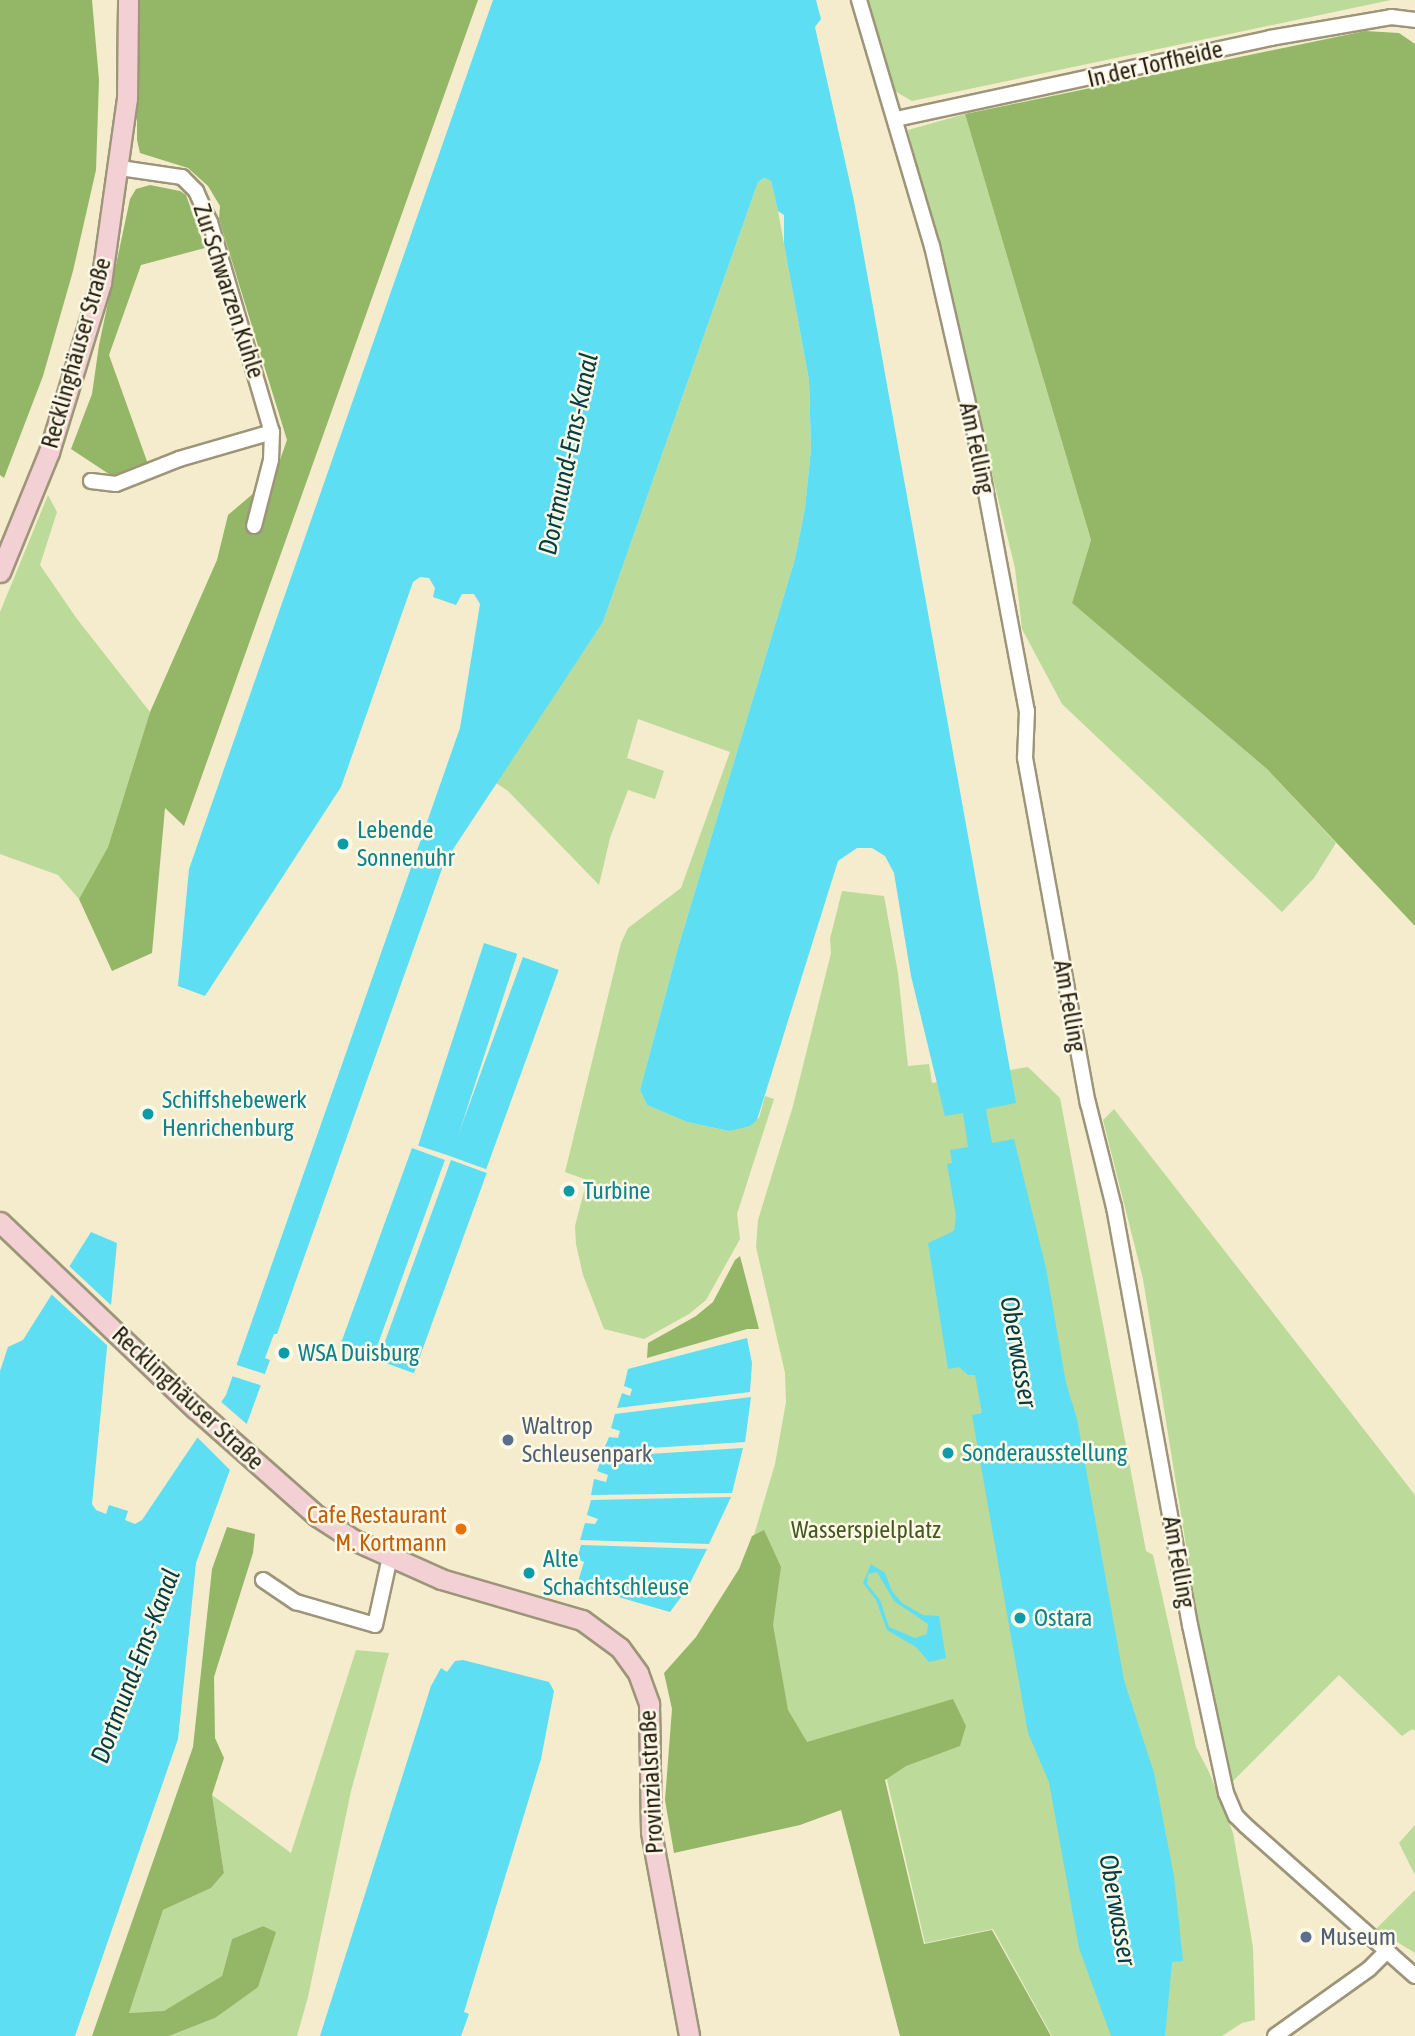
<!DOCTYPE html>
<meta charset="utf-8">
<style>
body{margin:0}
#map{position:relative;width:1415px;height:2036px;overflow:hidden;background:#f4eccd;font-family:"Asap Condensed",sans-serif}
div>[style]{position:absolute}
.green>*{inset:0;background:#bcda9a}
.forest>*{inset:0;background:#93b766}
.water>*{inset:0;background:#5ddef3;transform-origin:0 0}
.pier>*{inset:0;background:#f4eccd;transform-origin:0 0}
.roads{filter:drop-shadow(2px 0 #9d9579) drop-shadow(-2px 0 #9d9579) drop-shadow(0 2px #9d9579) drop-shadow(0 -2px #9d9579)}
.minor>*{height:14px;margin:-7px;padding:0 7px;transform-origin:7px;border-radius:7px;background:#fff}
.secondary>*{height:19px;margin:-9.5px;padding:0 9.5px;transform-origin:9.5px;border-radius:9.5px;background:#f2d0d4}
.dots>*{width:19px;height:19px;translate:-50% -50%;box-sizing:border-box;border:4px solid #fef9e6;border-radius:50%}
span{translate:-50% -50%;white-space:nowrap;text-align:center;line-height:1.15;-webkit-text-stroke:5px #fef9e6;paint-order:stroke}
.street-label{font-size:24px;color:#211e13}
.culture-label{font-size:24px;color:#0d838f}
.left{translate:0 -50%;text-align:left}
.service-label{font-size:24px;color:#4e5e75}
.food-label{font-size:24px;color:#c56008}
.right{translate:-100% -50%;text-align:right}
.park-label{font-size:24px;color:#425a21}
.water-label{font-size:26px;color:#003d46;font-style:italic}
</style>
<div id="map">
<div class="green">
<i style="clip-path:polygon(868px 0,1391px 0,912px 101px,893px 90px)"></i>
<i style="clip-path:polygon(965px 114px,1091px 540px,1072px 603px,1267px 769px,1336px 843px,1314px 878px,1282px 912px,1062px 704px,1022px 629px,1015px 568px,908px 130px)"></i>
<i style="clip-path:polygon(766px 178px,771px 181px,778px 211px,809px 380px,811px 449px,805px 508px,795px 559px,678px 948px,640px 1090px,647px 1105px,687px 1122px,729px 1131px,759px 1118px,765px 1096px,774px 1099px,737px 1214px,740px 1239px,706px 1300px,689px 1314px,644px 1339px,604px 1329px,583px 1275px,576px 1244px,575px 1226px,587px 1180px,565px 1172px,621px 943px,628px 928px,681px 888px,730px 752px,638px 719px,627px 758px,664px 771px,655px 799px,628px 790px,610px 838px,599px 885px,508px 791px,496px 783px,603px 622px,758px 182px)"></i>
<i style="clip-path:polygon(48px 495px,57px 512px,40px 565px,77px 619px,150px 712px,108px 847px,79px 899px,58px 875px,0 854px,0 612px)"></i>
<i style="clip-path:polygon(842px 891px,884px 896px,898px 973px,908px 1066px,929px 1064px,932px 1083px,1028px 1067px,1060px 1098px,1146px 1551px,1153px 1555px,1196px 1747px,1209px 1772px,1233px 1833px,1248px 1917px,1253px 1948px,1255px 2020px,1242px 2023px,1222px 2036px,1052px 2036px,993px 1929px,925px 1943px,878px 1741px,762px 1764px,752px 1542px,775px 1464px,786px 1402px,785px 1373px,756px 1247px,758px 1220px,793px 1106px,831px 953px,830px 939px)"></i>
<i style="clip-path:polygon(1114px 1109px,1415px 1495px,1415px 1731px,1412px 1729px,1402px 1736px,1339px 1675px,1233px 1781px,1202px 1644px,1143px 1279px,1103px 1120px)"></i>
<i style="clip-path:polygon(356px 1650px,389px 1653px,351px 1791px,308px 1997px,297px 2036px,169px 2036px,215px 2018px,276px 1932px,263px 1926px,232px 1939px,222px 1976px,164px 2012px,129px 2013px,163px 1910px,211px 1888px,224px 1873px,212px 1795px,291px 1853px)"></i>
<i style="clip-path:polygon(1415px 1825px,1415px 1875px,1399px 1843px)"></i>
<i style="clip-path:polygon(1415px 1890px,1415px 1953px,1376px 1929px)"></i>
</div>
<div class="forest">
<i style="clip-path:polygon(0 0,92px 0,99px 80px,96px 170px,73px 271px,43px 376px,4px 478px,0 475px)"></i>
<i style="clip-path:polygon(137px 0,478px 0,184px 826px,165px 808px,152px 953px,112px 971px,79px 899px,108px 847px,150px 712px,217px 560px,228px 515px,255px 492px,270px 488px,287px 440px,219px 219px,220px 206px,208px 186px,188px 168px,140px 153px,137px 140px)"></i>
<i style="clip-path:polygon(1365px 31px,1399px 33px,1415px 44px,1415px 926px,1267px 769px,1072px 603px,1091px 540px,965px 114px)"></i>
<i style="clip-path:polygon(150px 185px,180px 191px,186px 195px,205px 248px,141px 265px,109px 355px,148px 464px,112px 476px,71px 449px,92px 394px,99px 345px,130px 199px,136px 189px)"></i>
<i style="clip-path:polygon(740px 1256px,759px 1329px,747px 1329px,647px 1358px,648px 1343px,696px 1316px,713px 1302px,735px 1260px)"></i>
<i style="clip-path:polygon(227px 1527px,255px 1534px,253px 1553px,214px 1677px,215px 1738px,224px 1758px,212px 1795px,224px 1873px,211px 1888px,163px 1910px,129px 2013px,164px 2011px,222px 1976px,232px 1939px,263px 1926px,276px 1932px,258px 1987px,215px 2018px,169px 2036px,92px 2036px,193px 1747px,212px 1569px)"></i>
<i style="clip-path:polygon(764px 1530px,781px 1567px,773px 1625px,788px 1710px,807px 1742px,953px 1699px,966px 1726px,960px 1746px,906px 1766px,885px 1780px,924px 1944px,992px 1930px,1051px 2036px,900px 2036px,841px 1810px,800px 1825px,674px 1853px,665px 1800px,672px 1709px,664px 1673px,696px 1637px,739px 1569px,752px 1536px)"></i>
</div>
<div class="water">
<i style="clip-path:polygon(493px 0,816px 0,821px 19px,815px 27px,854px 201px,1016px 1103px,986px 1109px,992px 1143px,1014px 1139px,1046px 1268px,1066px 1383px,1077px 1419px,1124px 1680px,1154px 1773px,1174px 1876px,1183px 1961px,1172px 1962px,1165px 2036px,1111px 2036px,1079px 1948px,1049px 1782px,1028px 1733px,972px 1415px,982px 1413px,975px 1375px,968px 1375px,959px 1367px,948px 1369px,928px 1243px,954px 1231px,956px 1216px,947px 1164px,952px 1163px,950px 1150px,968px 1147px,963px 1113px,945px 1116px,944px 1112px,911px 976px,894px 873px,885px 856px,872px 848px,857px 848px,838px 861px,757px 1120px,750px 1126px,729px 1131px,687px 1122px,647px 1105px,640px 1090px,678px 948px,795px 559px,805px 508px,811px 449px,809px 380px,784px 244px,784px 215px,778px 211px,771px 181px,765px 178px,758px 182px,603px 622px,444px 863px,277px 1334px,274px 1334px,265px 1358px,270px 1360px,196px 1563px,178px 1739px,75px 2036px,0 2036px,0 1371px,8px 1347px,23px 1340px,91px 1232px,117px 1243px,92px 1504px,96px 1510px,106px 1514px,109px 1505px,128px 1511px,125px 1520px,135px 1524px,142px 1520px,226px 1395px,460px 728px,480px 604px,474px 594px,462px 594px,456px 605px,433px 597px,435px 588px,429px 578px,420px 577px,413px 582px,341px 787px,205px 996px,178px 986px,189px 869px)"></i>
<i style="left:484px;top:943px;width:35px;height:213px;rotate:18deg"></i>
<i style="left:523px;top:957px;width:38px;height:212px;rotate:20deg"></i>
<i style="left:412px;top:1148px;width:35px;height:212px;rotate:20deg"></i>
<i style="left:451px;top:1160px;width:38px;height:213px;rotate:20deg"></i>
<i style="clip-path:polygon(747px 1338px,752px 1363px,750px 1392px,617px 1408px,622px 1393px,630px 1396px,632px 1389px,624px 1386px,628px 1369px)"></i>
<i style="clip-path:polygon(751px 1397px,745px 1442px,603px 1451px,609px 1437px,618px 1438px,620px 1431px,611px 1428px,615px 1414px)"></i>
<i style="clip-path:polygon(743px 1448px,732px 1493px,591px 1495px,594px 1479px,606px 1482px,608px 1475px,597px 1471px,602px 1457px)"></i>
<i style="clip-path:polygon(731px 1497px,709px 1544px,580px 1540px,585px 1523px,595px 1524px,598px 1519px,587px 1515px,591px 1500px)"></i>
<i style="clip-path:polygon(581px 1545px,707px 1549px,687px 1589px,670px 1612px,577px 1585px,584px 1562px,577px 1559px)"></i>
<i style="clip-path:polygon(evenodd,871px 1564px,885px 1573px,892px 1591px,902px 1603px,923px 1615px,939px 1616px,946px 1658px,929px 1662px,916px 1647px,887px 1630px,876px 1600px,863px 1583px,871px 1564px,877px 1572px,894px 1601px,928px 1624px,927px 1634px,915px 1638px,889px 1627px,880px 1600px,867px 1584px,868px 1574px,877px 1572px)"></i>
<i style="clip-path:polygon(463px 1660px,549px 1682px,554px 1691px,541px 1759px,464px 2012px,469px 2014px,461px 2036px,320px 2036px,431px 1686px,441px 1668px,447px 1672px,455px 1661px)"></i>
</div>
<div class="pier">
<i style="clip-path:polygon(67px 1264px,113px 1307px,110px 1348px,49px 1292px)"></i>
<i style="left:234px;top:1364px;width:35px;height:12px;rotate:18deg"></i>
<i style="clip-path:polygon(219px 1400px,249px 1426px,233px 1473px,195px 1435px)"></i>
</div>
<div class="roads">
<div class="minor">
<i style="left:859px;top:0;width:257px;rotate:73.5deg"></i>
<i style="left:932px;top:246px;width:193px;rotate:77.1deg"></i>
<i style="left:975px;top:434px;width:282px;rotate:79.4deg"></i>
<i style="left:1027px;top:711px;width:47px;rotate:92.4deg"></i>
<i style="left:1025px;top:758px;width:351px;rotate:79.7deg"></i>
<i style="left:1088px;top:1103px;width:107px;rotate:76deg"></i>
<i style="left:1114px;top:1207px;width:425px;rotate:79.7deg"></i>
<i style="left:1190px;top:1625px;width:172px;rotate:77.9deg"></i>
<i style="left:1226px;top:1793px;width:25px;rotate:67deg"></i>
<i style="left:1236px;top:1816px;width:14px;rotate:45deg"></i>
<i style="left:1246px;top:1826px;width:226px;rotate:41.6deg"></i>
<i style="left:896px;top:119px;width:383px;rotate:-12.2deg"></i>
<i style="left:1270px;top:38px;width:123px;rotate:-9.8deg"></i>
<i style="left:1391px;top:17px;width:24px;rotate:7deg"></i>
<i style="left:120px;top:168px;width:63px;rotate:8.3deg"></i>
<i style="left:182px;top:177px;width:20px;rotate:45deg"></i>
<i style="left:196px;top:191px;width:34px;rotate:66deg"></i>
<i style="left:210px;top:222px;width:219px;rotate:73.6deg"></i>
<i style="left:272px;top:432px;width:28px;rotate:92deg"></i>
<i style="left:271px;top:460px;width:68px;rotate:104.4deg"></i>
<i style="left:91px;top:481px;width:25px;rotate:7deg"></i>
<i style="left:116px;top:484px;width:68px;rotate:-21.6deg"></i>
<i style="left:179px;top:459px;width:97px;rotate:-16.2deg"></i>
<i style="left:263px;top:1580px;width:40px;rotate:34deg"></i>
<i style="left:296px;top:1602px;width:82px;rotate:16.2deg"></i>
<i style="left:375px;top:1625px;width:70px;rotate:-77.6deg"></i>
<i style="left:1275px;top:2036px;width:115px;rotate:-35.5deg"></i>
<i style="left:1369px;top:1969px;width:24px;rotate:-45deg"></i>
</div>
<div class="secondary">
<i style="left:0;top:572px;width:130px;rotate:-67.8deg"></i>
<i style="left:49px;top:452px;width:177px;rotate:-72.9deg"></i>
<i style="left:101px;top:283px;width:186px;rotate:-82deg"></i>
<i style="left:127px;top:99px;width:99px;rotate:-89.4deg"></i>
<i style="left:0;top:1222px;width:271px;rotate:43.7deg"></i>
<i style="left:196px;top:1409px;width:162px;rotate:41.5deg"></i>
<i style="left:317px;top:1516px;width:44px;rotate:33deg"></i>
<i style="left:354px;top:1540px;width:95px;rotate:24.1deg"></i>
<i style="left:441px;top:1579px;width:147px;rotate:16.2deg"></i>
<i style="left:582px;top:1620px;width:47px;rotate:36.4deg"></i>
<i style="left:620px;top:1648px;width:31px;rotate:54deg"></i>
<i style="left:638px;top:1673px;width:33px;rotate:70deg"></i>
<i style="left:649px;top:1704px;width:128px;rotate:89.1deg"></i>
<i style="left:651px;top:1832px;width:208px;rotate:79.4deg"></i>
</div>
</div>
<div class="dots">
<i style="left:343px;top:844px;background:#0f9aa8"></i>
<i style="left:148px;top:1114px;background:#0f9aa8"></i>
<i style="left:569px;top:1191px;background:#0f9aa8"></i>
<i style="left:284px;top:1353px;background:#0f9aa8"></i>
<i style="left:508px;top:1440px;background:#5c6f8a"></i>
<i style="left:948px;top:1453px;background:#0f9aa8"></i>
<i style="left:461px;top:1529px;background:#e8710a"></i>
<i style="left:529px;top:1573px;background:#0f9aa8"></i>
<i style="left:1020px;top:1618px;background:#0f9aa8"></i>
<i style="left:1306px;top:1937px;background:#5c6f8a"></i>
</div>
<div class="street-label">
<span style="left:1155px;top:64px;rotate:-13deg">In der Torfheide</span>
<span style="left:229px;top:291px;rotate:72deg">Zur Schwarzen Kuhle</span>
<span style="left:76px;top:353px;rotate:-74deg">Recklinghäuser Straße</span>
<span style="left:977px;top:448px;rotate:78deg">Am Felling</span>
<span style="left:1070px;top:1006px;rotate:80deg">Am Felling</span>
<span style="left:188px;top:1398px;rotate:43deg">Recklinghäuser Straße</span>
<span style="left:1179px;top:1562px;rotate:80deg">Am Felling</span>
<span style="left:651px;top:1782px;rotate:-93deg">Provinzialstraße</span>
</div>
<div class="culture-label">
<span class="left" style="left:357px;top:844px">Lebende<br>Sonnenuhr</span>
<span class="left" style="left:162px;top:1114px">Schiffshebewerk<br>Henrichenburg</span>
<span class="left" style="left:583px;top:1191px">Turbine</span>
<span class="left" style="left:298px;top:1353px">WSA Duisburg</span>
<span class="left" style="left:962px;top:1453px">Sonderausstellung</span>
<span class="left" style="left:543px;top:1573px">Alte<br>Schachtschleuse</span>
<span class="left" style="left:1034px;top:1618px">Ostara</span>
</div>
<div class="service-label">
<span class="left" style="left:522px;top:1440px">Waltrop<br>Schleusenpark</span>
<span class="left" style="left:1320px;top:1937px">Museum</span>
</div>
<div class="food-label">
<span class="right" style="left:447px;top:1529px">Cafe Restaurant<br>M. Kortmann</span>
</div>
<div class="park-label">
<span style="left:866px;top:1530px">Wasserspielplatz</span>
</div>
<div class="water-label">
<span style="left:569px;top:454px;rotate:-78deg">Dortmund-Ems-Kanal</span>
<span style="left:1018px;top:1352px;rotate:80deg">Oberwasser</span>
<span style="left:136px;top:1666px;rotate:-69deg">Dortmund-Ems-Kanal</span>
<span style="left:1117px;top:1910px;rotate:80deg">Oberwasser</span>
</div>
</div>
